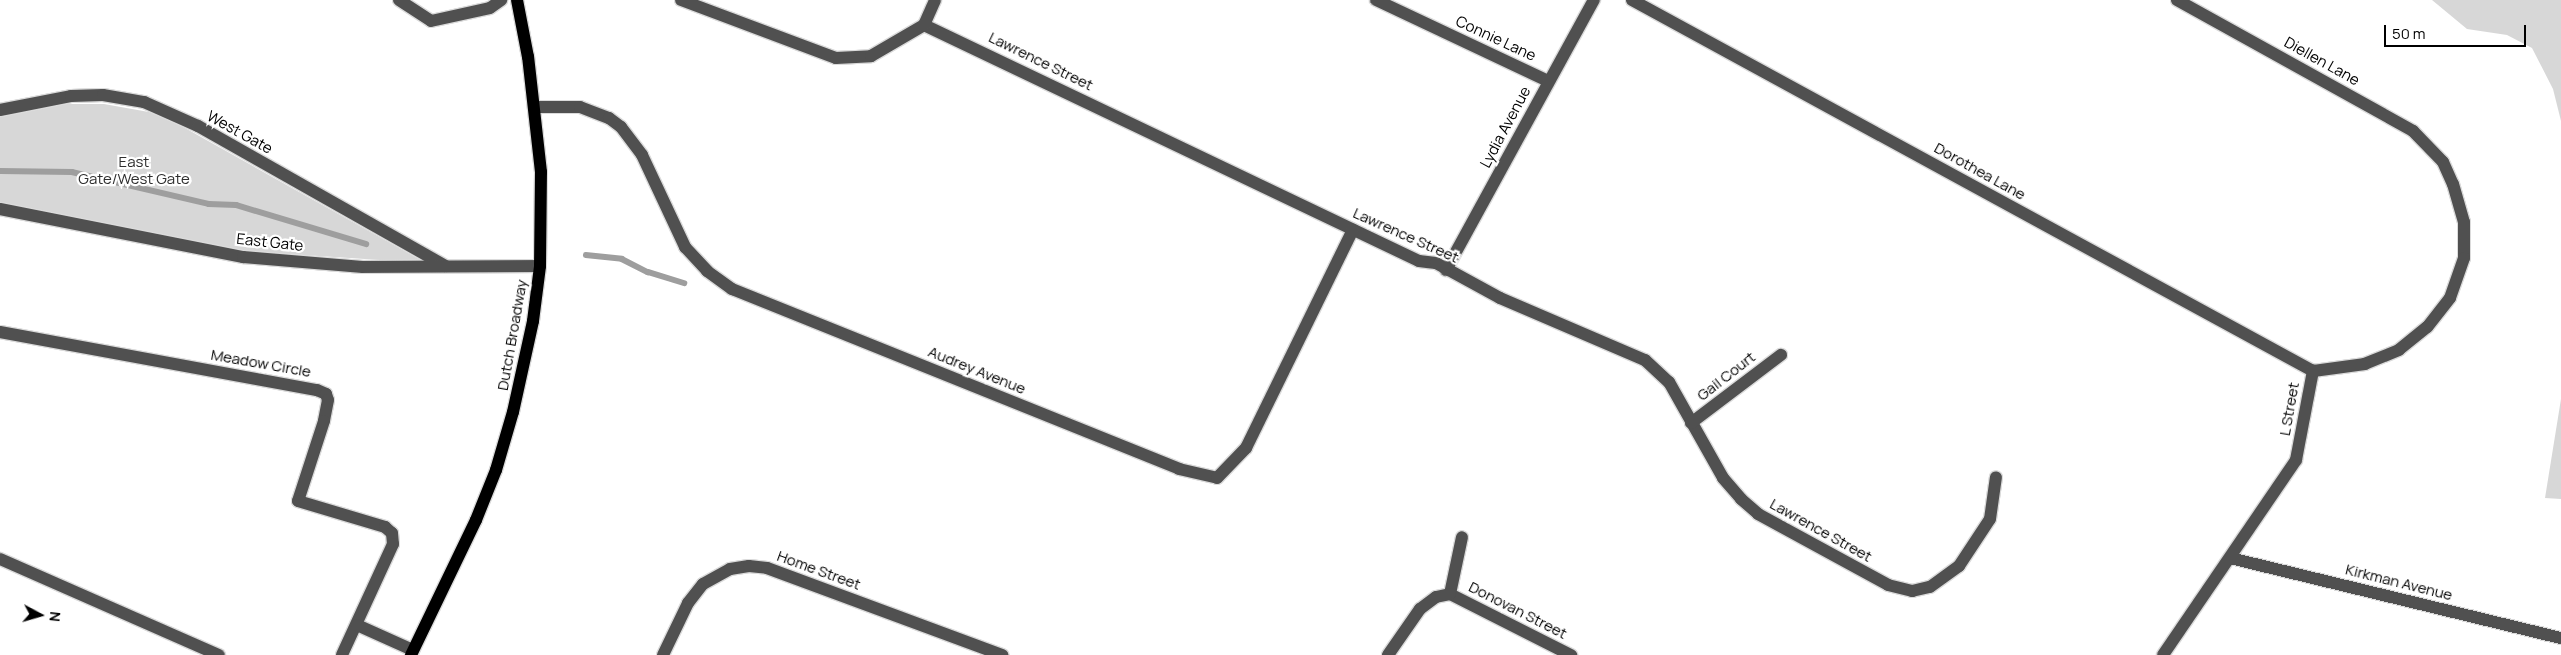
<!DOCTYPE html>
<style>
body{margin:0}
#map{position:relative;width:2561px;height:655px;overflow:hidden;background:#fff;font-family:Manrope,sans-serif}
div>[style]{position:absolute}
.green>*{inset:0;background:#d7d7d7}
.stream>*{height:5.5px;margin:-2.75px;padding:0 2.75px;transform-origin:2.75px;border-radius:2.75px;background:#9e9e9e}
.roads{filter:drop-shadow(1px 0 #dbdbdb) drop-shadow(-1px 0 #dbdbdb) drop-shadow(0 1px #dbdbdb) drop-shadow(0 -1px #dbdbdb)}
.minor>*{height:12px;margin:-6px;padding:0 6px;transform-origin:6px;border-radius:6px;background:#505050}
.major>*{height:12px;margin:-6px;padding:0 6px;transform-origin:6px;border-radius:6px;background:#000}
span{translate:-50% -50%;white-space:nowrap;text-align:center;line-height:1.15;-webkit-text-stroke:4.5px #fff;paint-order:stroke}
.street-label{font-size:15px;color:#000}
.park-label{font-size:15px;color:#2e2e2e}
.north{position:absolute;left:15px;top:590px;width:50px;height:50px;-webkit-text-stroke:4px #fff;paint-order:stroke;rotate:96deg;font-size:14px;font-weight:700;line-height:20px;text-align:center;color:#000}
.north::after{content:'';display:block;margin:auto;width:18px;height:22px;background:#000;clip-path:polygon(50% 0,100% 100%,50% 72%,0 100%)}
.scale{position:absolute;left:2384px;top:25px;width:142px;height:22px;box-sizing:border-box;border:2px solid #000;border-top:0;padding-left:6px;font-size:15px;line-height:18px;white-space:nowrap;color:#000;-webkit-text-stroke:4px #fff;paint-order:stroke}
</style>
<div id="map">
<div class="green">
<i style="clip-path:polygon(2432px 0,2561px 0,2561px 121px,2553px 89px,2532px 48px,2507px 35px,2467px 29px)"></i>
<i style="clip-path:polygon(65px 104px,104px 104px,160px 114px,426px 263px,242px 251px,0 203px,0 117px)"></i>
<i style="clip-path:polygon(2561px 399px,2561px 499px,2545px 498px)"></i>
</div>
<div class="stream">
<i style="left:0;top:171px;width:72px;rotate:0.8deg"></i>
<i style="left:72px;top:172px;width:141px;rotate:13.1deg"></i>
<i style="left:209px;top:204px;width:27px;rotate:2deg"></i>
<i style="left:236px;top:205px;width:136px;rotate:16.7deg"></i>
<i style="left:586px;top:255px;width:36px;rotate:6deg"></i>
<i style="left:622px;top:259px;width:29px;rotate:27deg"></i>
<i style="left:648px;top:272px;width:38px;rotate:17deg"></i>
</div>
<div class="roads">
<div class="minor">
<i style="left:399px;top:0;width:38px;rotate:33deg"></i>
<i style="left:431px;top:21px;width:60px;rotate:-12.4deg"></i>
<i style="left:490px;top:8px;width:14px;rotate:-36deg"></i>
<i style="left:681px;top:0;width:165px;rotate:20.5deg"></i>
<i style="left:836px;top:58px;width:35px;rotate:-3deg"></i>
<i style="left:871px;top:56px;width:61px;rotate:-30.3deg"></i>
<i style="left:1376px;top:0;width:190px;rotate:25.2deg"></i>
<i style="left:1632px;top:0;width:776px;rotate:28.58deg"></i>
<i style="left:2177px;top:0;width:270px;rotate:29deg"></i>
<i style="left:2413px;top:131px;width:43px;rotate:45.9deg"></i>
<i style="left:2443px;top:162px;width:24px;rotate:66deg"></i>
<i style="left:2453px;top:184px;width:40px;rotate:74deg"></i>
<i style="left:2464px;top:222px;width:36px;rotate:90deg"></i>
<i style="left:2464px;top:258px;width:42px;rotate:109.3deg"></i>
<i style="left:2450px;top:298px;width:37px;rotate:128deg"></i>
<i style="left:2427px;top:327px;width:36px;rotate:141deg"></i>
<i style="left:2399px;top:350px;width:37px;rotate:158deg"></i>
<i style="left:2365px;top:364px;width:52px;rotate:172.3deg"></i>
<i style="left:924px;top:25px;width:548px;rotate:25.49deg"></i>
<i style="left:1419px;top:261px;width:17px;rotate:7deg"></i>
<i style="left:1436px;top:263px;width:73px;rotate:28.7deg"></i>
<i style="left:1500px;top:298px;width:158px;rotate:23.2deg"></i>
<i style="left:1645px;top:360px;width:33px;rotate:43deg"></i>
<i style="left:1669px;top:382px;width:110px;rotate:60.6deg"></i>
<i style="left:1723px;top:478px;width:28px;rotate:49deg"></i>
<i style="left:1741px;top:499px;width:23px;rotate:41deg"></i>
<i style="left:1758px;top:514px;width:148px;rotate:28.6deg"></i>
<i style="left:1888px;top:585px;width:25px;rotate:14deg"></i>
<i style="left:1912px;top:591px;width:18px;rotate:-13deg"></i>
<i style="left:1930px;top:587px;width:36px;rotate:-36deg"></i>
<i style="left:1959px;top:566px;width:56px;rotate:-56.6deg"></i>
<i style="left:1990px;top:519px;width:42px;rotate:-81.9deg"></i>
<i style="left:924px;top:25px;width:27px;rotate:-66deg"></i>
<i style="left:535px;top:107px;width:45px"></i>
<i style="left:580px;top:107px;width:31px;rotate:21deg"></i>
<i style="left:609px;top:118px;width:15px;rotate:37deg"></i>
<i style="left:621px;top:127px;width:35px;rotate:53deg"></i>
<i style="left:642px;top:155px;width:102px;rotate:64.9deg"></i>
<i style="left:685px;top:247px;width:33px;rotate:47deg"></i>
<i style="left:707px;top:271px;width:31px;rotate:36deg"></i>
<i style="left:732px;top:289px;width:482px;rotate:21.9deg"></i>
<i style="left:1179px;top:469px;width:39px;rotate:13deg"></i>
<i style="left:1217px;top:478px;width:42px;rotate:-46deg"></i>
<i style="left:1246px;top:448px;width:243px;rotate:-63.9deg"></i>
<i style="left:0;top:110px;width:72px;rotate:-11.2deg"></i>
<i style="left:71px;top:96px;width:32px;rotate:-2deg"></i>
<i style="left:103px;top:95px;width:42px;rotate:9.7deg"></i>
<i style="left:144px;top:102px;width:59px;rotate:24deg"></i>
<i style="left:198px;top:126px;width:284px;rotate:29.5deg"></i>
<i style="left:0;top:209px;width:248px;rotate:11.2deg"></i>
<i style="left:243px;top:257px;width:120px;rotate:4.8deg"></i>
<i style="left:363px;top:267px;width:177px;rotate:-0.3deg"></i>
<i style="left:1446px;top:270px;width:308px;rotate:-61.3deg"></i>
<i style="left:0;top:332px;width:322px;rotate:10.4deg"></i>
<i style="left:317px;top:390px;width:10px;rotate:24deg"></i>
<i style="left:326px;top:394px;width:6px;rotate:72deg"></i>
<i style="left:328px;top:400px;width:21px;rotate:101deg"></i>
<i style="left:324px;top:421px;width:84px;rotate:108deg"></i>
<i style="left:298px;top:501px;width:91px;rotate:16.6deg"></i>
<i style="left:385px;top:527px;width:9px;rotate:41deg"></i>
<i style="left:392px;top:533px;width:11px;rotate:85deg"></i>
<i style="left:393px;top:544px;width:122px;rotate:114.7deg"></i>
<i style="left:1691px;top:423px;width:113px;rotate:-37.1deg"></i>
<i style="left:2230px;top:558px;width:341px;rotate:13.6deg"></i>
<i style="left:0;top:559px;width:239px;rotate:23.7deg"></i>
<i style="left:1450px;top:594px;width:136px;rotate:26.8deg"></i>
<i style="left:1450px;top:594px;width:58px;rotate:-78.1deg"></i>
<i style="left:357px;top:625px;width:61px;rotate:24.1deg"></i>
<i style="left:663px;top:655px;width:58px;rotate:-64.3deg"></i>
<i style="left:688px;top:603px;width:24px;rotate:-52deg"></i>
<i style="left:703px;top:584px;width:31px;rotate:-29deg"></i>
<i style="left:730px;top:569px;width:19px;rotate:-9deg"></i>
<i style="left:749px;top:566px;width:18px;rotate:6deg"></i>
<i style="left:767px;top:568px;width:251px;rotate:20.3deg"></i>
<i style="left:1388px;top:655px;width:56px;rotate:-55.2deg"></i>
<i style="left:1420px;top:609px;width:20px;rotate:-37deg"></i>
<i style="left:1436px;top:597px;width:14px;rotate:-12deg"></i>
<i style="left:2163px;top:655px;width:236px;rotate:-55.7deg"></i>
<i style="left:2296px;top:460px;width:91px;rotate:-79.2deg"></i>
</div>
<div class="major">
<i style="left:411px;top:655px;width:150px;rotate:-64.3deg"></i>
<i style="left:476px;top:520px;width:54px;rotate:-68.2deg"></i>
<i style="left:496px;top:470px;width:60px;rotate:-73.7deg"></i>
<i style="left:513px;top:412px;width:93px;rotate:-77.6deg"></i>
<i style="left:533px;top:321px;width:55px;rotate:-82.7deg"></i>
<i style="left:540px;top:266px;width:94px;rotate:-89.4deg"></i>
<i style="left:541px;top:172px;width:116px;rotate:-96.4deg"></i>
<i style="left:528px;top:57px;width:58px;rotate:-100.9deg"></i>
</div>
</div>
<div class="street-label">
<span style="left:1496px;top:38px;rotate:25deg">Connie Lane</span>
<span style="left:1041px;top:61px;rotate:26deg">Lawrence Street</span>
<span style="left:2322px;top:61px;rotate:29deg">Diellen Lane</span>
<span style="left:1505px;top:127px;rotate:-62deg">Lydia Avenue</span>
<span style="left:240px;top:132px;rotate:29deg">West Gate</span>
<span style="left:1980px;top:171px;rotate:29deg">Dorothea Lane</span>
<span style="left:1406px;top:235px;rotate:24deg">Lawrence Street</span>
<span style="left:270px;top:242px;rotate:6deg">East Gate</span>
<span style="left:512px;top:335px;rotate:-80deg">Dutch Broadway</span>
<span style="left:261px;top:363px;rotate:10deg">Meadow Circle</span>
<span style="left:977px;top:370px;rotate:22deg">Audrey Avenue</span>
<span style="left:1726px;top:376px;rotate:-38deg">Gail Court</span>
<span style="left:2289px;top:409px;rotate:-80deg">L Street</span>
<span style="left:1821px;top:530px;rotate:29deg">Lawrence Street</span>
<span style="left:819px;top:570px;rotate:20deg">Home Street</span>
<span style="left:2399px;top:582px;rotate:14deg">Kirkman Avenue</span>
<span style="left:1518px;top:610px;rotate:27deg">Donovan Street</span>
</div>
<div class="park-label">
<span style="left:134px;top:170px">East<br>Gate/West Gate</span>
</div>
<div class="north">N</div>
<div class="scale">50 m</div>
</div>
